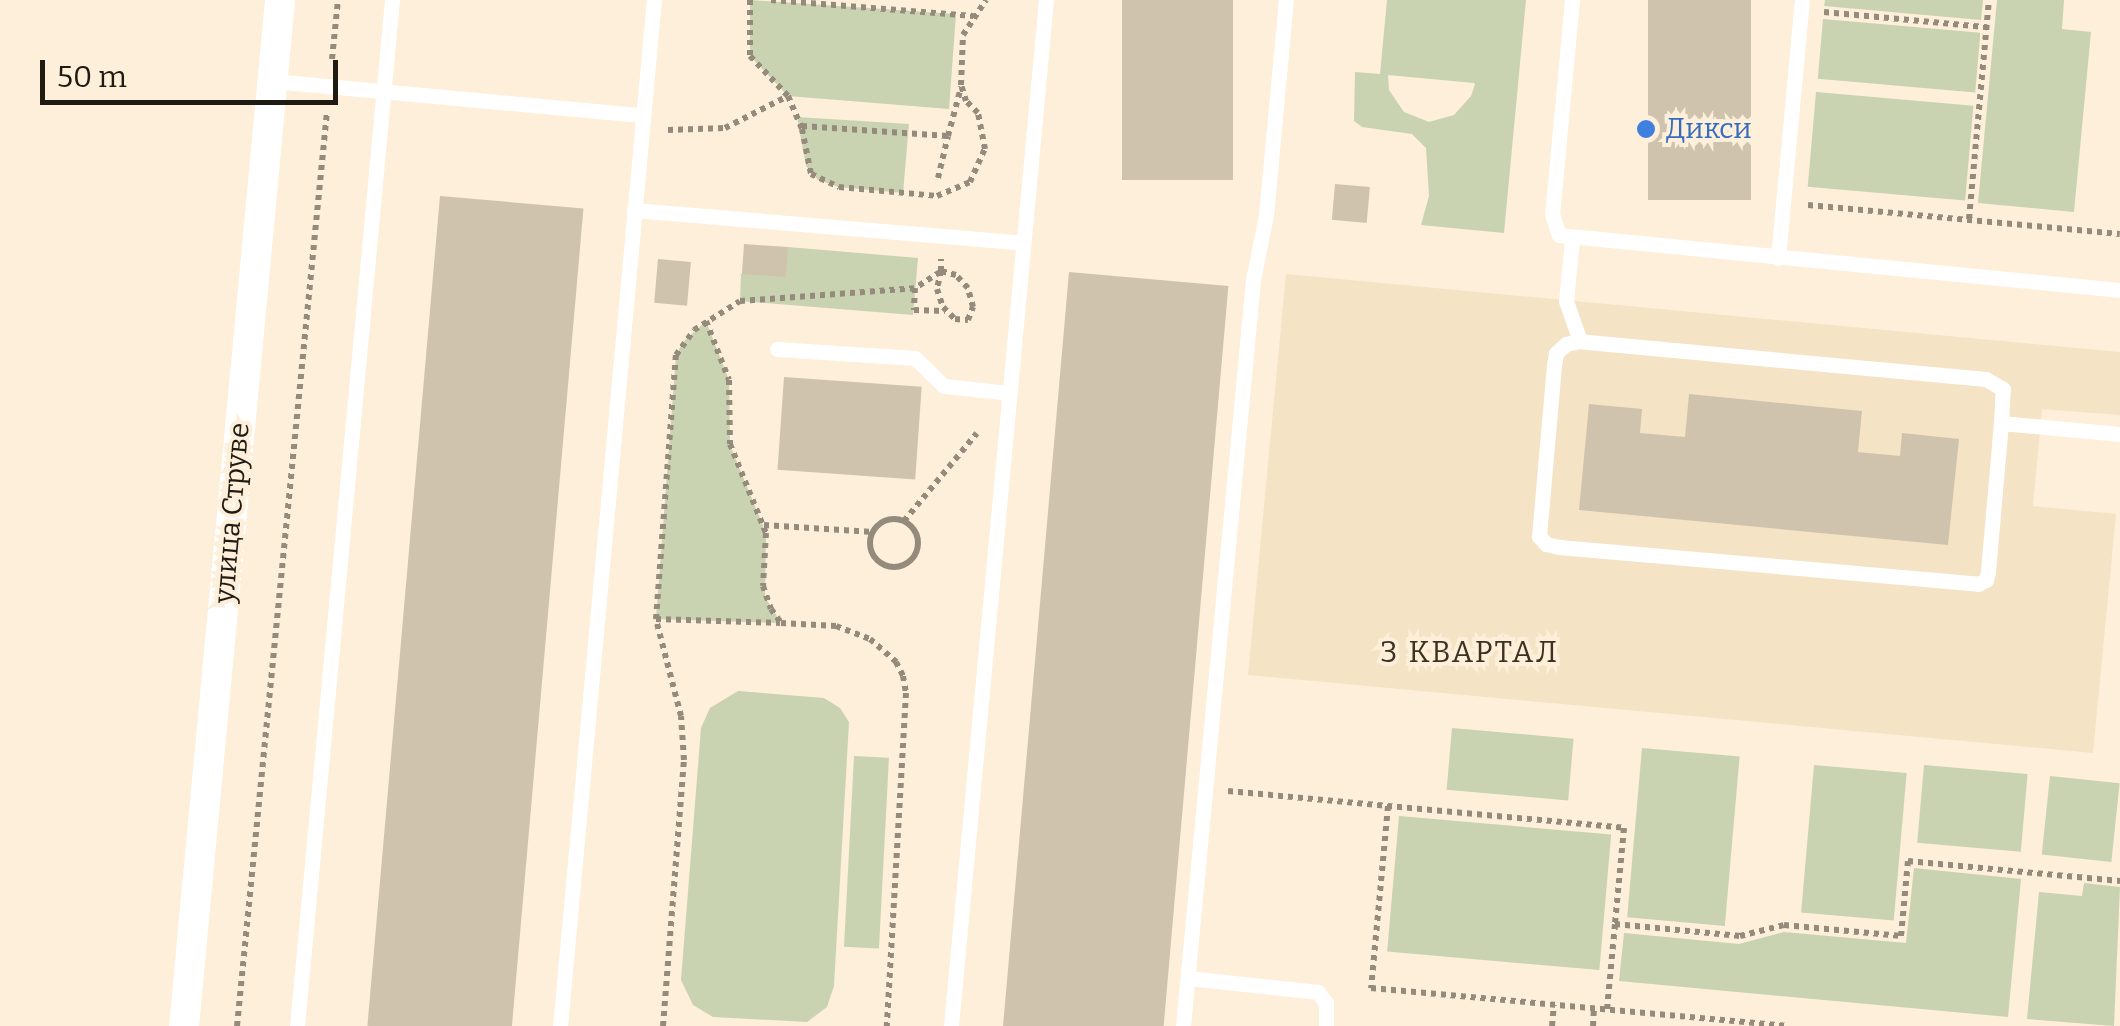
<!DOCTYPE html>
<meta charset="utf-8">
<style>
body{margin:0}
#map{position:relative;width:2120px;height:1026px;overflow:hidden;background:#fdefd9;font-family:Bitter,serif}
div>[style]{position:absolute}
.built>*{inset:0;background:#f5e3c6}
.green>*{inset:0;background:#c9d3b1;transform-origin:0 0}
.building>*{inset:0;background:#d0c3ad;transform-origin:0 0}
.path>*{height:6px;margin-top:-3px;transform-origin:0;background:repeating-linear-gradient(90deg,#958b7c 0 5px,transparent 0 10px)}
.path>.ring{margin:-3px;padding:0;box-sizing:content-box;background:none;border:6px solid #958b7c;border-radius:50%}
.service>*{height:15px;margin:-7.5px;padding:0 7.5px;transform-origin:7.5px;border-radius:7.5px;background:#fff}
.minor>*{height:30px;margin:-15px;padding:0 15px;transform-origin:15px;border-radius:15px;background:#fff}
.dots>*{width:28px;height:28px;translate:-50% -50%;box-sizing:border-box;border:5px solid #fdefd9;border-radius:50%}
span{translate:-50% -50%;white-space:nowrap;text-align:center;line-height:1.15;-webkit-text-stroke:8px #fdefd9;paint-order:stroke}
.shop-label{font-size:28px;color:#366cbe}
.left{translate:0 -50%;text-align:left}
.street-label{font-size:28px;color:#1f1a12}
.neighbourhood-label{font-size:30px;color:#3d3220;letter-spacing:2.5px}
.scale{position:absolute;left:40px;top:60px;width:298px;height:45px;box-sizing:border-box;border:5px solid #1f1a12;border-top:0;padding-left:12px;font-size:30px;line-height:35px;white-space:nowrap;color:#1f1a12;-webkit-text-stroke:8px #fdefd9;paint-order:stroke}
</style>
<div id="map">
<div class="built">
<i style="clip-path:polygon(1286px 274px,2120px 352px,2120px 415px,2042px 409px,2033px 506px,2116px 514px,2093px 753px,1248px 675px)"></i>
</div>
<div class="green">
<i style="clip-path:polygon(750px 0,956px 14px,949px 109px,788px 96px,750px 56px)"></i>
<i style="clip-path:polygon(evenodd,1387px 0,1526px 0,1504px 233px,1421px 225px,1429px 196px,1426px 148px,1412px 134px,1362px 127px,1354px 121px,1355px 72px,1380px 74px,1387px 0,1388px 75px,1474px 83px,1475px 84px,1471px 96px,1454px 115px,1429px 122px,1404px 112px,1389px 90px,1388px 75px)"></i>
<i style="clip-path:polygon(1825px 0,1983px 0,1981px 20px,1824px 6px)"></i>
<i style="clip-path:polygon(1997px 0,2064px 0,2062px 29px,2091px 32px,2074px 212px,1978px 203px)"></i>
<i style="left:1823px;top:19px;width:158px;height:60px;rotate:5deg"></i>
<i style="left:1816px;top:92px;width:158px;height:95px;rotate:5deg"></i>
<i style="clip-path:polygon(797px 117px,909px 124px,903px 193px,839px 187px,818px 180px,806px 166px)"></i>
<i style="clip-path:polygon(788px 247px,918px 258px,913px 315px,740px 301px,741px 274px)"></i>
<i style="clip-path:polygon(706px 321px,729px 380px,730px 445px,766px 533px,765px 597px,781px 623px,656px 619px,676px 355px,683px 342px)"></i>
<i style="clip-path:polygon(738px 691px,824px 698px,840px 708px,849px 722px,834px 986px,827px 1007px,807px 1022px,713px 1017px,693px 1005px,681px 980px,701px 728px,710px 708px)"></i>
<i style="left:1452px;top:728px;width:122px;height:62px;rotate:5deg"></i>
<i style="left:1642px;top:748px;width:98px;height:170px;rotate:5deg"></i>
<i style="left:854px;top:756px;width:35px;height:191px;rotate:3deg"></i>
<i style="left:1814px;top:765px;width:93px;height:148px;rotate:5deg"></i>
<i style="left:1924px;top:765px;width:104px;height:78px;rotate:5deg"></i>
<i style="left:2050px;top:776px;width:70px;height:79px;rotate:6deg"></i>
<i style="left:1399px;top:816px;width:213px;height:136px;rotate:5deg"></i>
<i style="clip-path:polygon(1914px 868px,2021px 879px,2008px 1017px,1619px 981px,1624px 933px,1739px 944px,1784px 932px,1906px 943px)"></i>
<i style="clip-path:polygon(2084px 883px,2120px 887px,2114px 1026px,2027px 1019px,2039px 892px,2082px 896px)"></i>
</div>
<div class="building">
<i style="left:1122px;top:0;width:111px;height:180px"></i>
<i style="left:1648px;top:0;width:103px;height:200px"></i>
<i style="left:1335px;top:184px;width:35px;height:36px;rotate:5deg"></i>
<i style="left:440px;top:196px;width:144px;height:833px;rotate:5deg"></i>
<i style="left:744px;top:244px;width:44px;height:30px;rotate:4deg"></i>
<i style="left:658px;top:259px;width:33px;height:44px;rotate:5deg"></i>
<i style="left:1069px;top:272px;width:160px;height:757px;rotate:5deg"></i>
<i style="left:784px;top:377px;width:138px;height:93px;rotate:4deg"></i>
<i style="clip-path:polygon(1689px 394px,1862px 411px,1858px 452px,1900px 456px,1902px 433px,1959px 439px,1948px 545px,1579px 510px,1589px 404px,1642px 409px,1640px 433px,1685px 437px)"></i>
</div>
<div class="path">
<i style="left:750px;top:0;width:56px;rotate:90deg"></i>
<i style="left:750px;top:56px;width:55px;rotate:46.5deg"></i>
<i style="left:788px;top:96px;width:36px;rotate:67deg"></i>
<i style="left:802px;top:129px;width:46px;rotate:78.7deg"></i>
<i style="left:811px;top:174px;width:31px;rotate:25deg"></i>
<i style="left:839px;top:187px;width:98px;rotate:5.2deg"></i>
<i style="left:937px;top:196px;width:36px;rotate:-23deg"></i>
<i style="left:970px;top:182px;width:36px;rotate:-66deg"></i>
<i style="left:985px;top:149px;width:37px;rotate:-101deg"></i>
<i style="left:978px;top:113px;width:17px;rotate:-135deg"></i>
<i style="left:966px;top:101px;width:17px;rotate:-107deg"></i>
<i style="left:961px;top:85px;width:50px;rotate:-87.7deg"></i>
<i style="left:963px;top:35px;width:42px;rotate:-56.7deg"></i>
<i style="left:771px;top:0;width:203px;rotate:4.5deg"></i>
<i style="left:1824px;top:12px;width:164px;rotate:5.3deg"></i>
<i style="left:332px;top:59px;width:59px;rotate:-84.2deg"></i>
<i style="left:802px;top:126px;width:146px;rotate:3.9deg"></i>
<i style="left:948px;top:136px;width:51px;rotate:-75.1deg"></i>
<i style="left:668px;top:130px;width:57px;rotate:-2deg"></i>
<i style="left:725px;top:128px;width:71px;rotate:-26.9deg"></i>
<i style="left:938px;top:178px;width:43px;rotate:-76.6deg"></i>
<i style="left:1808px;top:205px;width:313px;rotate:5.3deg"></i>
<i style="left:1969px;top:219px;width:220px;rotate:-84.8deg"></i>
<i style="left:941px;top:271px;width:18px;rotate:103deg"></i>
<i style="left:937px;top:289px;width:19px;rotate:72deg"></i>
<i style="left:943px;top:307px;width:17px;rotate:45deg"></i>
<i style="left:955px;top:319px;width:13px;rotate:4deg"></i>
<i style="left:968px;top:320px;width:14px;rotate:-69deg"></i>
<i style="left:973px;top:307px;width:20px;rotate:-105deg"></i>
<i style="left:968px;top:288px;width:18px;rotate:-133deg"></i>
<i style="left:956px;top:275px;width:16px;rotate:-165deg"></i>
<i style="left:941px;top:271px;width:12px;rotate:-90deg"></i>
<i style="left:940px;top:272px;width:30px;rotate:147deg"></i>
<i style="left:915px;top:288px;width:22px;rotate:93deg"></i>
<i style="left:914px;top:310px;width:31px;rotate:2deg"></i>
<i style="left:706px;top:321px;width:63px;rotate:68.7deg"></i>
<i style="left:729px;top:380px;width:64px;rotate:89.1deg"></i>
<i style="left:730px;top:444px;width:96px;rotate:68deg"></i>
<i style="left:766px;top:533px;width:53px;rotate:93.2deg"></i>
<i style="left:763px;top:586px;width:24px;rotate:71deg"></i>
<i style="left:771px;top:609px;width:17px;rotate:54deg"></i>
<i style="left:781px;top:623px;width:55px;rotate:3.1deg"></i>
<i style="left:836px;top:626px;width:36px;rotate:21deg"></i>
<i style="left:870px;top:639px;width:35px;rotate:41deg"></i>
<i style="left:896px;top:662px;width:16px;rotate:63deg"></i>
<i style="left:903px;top:676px;width:17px;rotate:80deg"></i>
<i style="left:906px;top:693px;width:334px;rotate:93.3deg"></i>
<i class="ring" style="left:870px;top:519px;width:42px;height:42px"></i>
<i style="left:904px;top:521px;width:114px;rotate:-50.3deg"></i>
<i style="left:764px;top:525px;width:109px;rotate:3.7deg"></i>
<i style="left:656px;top:619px;width:124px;rotate:1.8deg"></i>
<i style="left:1228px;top:791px;width:398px;rotate:5.3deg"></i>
<i style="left:1624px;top:828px;width:96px;rotate:95.4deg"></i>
<i style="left:1388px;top:806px;width:183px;rotate:95.3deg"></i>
<i style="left:1371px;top:988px;width:419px;rotate:5.2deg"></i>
<i style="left:1607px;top:1009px;width:85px;rotate:-84.6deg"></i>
<i style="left:1615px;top:924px;width:126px;rotate:5.5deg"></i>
<i style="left:1740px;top:936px;width:45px;rotate:-14deg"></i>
<i style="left:1784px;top:925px;width:118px;rotate:5.4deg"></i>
<i style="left:1901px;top:936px;width:75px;rotate:-84.7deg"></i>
<i style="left:1908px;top:861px;width:213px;rotate:5.4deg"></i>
<i style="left:237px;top:1026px;width:918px;rotate:-84.38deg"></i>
<i style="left:663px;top:1026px;width:267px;rotate:-85.5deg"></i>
<i style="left:684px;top:760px;width:44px;rotate:-93.9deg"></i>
<i style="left:681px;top:716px;width:100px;rotate:-104.5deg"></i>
<i style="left:656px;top:619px;width:265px;rotate:-85.7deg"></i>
<i style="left:676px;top:355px;width:31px;rotate:-54deg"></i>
<i style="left:694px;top:330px;width:54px;rotate:-32.2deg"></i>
<i style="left:740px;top:301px;width:175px;rotate:-4.2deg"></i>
<i style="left:1552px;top:1026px;width:21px;rotate:-85deg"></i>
<i style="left:1593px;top:1026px;width:18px;rotate:-87deg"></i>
</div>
<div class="service">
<i style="left:1572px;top:0;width:215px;rotate:95.3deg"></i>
<i style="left:1552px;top:214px;width:22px;rotate:72deg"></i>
<i style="left:1559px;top:235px;width:564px;rotate:5.6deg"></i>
<i style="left:273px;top:81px;width:372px;rotate:5.3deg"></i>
<i style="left:634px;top:210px;width:391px;rotate:4.8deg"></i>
<i style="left:1572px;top:239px;width:62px;rotate:95.5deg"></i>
<i style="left:1566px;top:301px;width:42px;rotate:70.7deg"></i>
<i style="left:1778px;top:258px;width:259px;rotate:-84.7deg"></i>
<i style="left:777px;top:349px;width:138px;rotate:3.7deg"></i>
<i style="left:915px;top:358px;width:40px;rotate:44deg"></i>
<i style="left:944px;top:386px;width:65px;rotate:6.1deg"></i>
<i style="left:2001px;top:423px;width:34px;rotate:-87deg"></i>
<i style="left:2003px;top:389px;width:20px;rotate:-150deg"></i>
<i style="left:1986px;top:379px;width:408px;rotate:-174.7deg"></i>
<i style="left:1580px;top:341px;width:14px;rotate:168deg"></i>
<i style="left:1566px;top:344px;width:13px;rotate:138deg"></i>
<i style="left:1556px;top:353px;width:12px;rotate:99deg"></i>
<i style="left:1554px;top:365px;width:172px;rotate:95deg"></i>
<i style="left:1539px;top:536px;width:11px;rotate:49deg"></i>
<i style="left:1546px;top:544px;width:13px;rotate:13deg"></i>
<i style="left:1559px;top:547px;width:421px;rotate:5deg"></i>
<i style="left:1978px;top:584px;width:9px;rotate:-27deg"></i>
<i style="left:1986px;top:580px;width:9px;rotate:-77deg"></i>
<i style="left:1988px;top:571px;width:149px;rotate:-85deg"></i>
<i style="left:2001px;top:423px;width:120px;rotate:5.3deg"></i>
<i style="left:1188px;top:978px;width:131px;rotate:6.1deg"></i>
<i style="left:1318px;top:992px;width:14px;rotate:54deg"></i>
<i style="left:1326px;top:1003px;width:23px;rotate:90deg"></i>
<i style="left:297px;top:1026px;width:1030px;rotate:-84.71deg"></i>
<i style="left:560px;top:1026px;width:1030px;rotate:-84.77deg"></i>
<i style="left:951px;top:1026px;width:1030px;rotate:-84.71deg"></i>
<i style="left:1183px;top:1026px;width:749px;rotate:-84.64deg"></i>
<i style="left:1253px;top:280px;width:66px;rotate:-78.7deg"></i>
<i style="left:1266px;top:215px;width:216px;rotate:-84.7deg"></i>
</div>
<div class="minor">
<i style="left:184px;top:1026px;width:1030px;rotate:-84.65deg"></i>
</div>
<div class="dots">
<i style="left:1646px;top:129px;background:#3f7fe0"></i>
</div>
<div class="shop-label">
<span class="left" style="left:1666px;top:129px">Дикси</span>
</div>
<div class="street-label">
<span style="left:232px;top:513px;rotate:-85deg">улица Струве</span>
</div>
<div class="neighbourhood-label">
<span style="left:1470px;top:652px">3 КВАРТАЛ</span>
</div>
<div class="scale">50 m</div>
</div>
